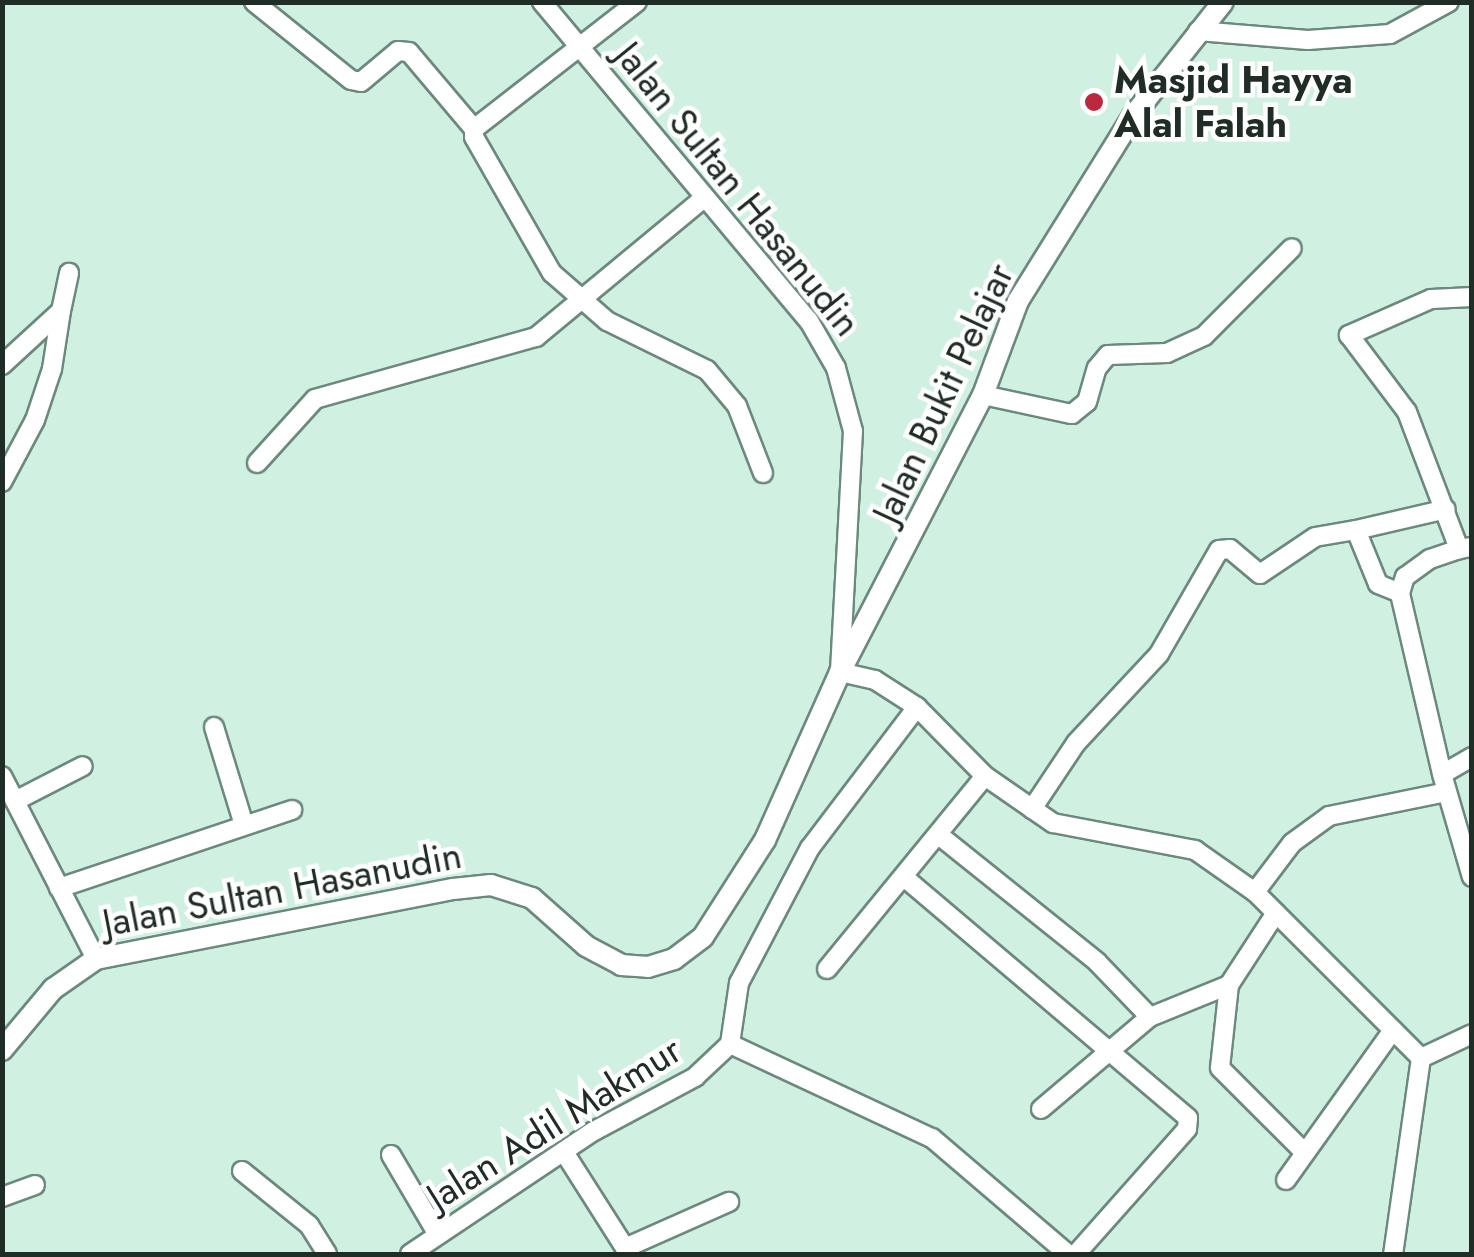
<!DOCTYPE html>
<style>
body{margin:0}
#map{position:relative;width:1474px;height:1257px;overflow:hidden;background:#d0f0e2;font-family:Jost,sans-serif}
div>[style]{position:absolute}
.roads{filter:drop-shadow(2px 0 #6b897c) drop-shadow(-2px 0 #6b897c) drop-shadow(0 2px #6b897c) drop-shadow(0 -2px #6b897c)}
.minor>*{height:18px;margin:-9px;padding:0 9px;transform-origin:9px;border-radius:9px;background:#fff}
.tertiary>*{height:20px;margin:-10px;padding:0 10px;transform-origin:10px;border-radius:10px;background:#fff}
.dots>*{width:28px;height:28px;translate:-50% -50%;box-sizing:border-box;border:5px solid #fff;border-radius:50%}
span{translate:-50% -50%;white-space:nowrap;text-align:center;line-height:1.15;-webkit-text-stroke:9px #fff;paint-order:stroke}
.poi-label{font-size:38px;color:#202c26;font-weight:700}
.left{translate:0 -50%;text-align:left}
.street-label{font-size:38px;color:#202c26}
.frame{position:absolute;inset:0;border:5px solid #202c26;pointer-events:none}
</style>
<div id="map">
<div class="roads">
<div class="minor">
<i style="left:254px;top:2px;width:124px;rotate:38.8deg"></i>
<i style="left:351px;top:80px;width:10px;rotate:11deg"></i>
<i style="left:361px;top:82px;width:48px;rotate:-40deg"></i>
<i style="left:398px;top:51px;width:11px;rotate:5deg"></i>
<i style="left:409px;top:52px;width:101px;rotate:49.8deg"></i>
<i style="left:542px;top:2px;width:416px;rotate:50.1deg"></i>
<i style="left:809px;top:321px;width:54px;rotate:60.1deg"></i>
<i style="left:836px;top:368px;width:65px;rotate:74.9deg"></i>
<i style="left:853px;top:431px;width:241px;rotate:93.1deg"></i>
<i style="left:840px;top:672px;width:36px;rotate:13deg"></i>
<i style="left:875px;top:680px;width:50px;rotate:32.7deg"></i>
<i style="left:917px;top:707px;width:97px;rotate:45.4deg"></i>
<i style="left:985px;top:776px;width:83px;rotate:34.7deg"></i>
<i style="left:1053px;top:823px;width:145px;rotate:10.8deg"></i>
<i style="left:1195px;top:850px;width:73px;rotate:35deg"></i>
<i style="left:1255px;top:892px;width:235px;rotate:45deg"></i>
<i style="left:1421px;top:1058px;width:198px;rotate:98.1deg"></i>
<i style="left:637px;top:2px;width:207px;rotate:142.1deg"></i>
<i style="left:474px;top:129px;width:8px;rotate:90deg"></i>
<i style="left:474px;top:137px;width:157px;rotate:60.2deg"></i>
<i style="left:552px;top:273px;width:73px;rotate:41.1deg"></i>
<i style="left:607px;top:321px;width:111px;rotate:26.1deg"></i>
<i style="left:707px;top:370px;width:47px;rotate:50.2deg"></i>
<i style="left:737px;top:406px;width:72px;rotate:68.8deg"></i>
<i style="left:1198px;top:31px;width:110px;rotate:4.7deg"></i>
<i style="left:1308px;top:40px;width:82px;rotate:-4.2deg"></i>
<i style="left:1390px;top:34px;width:67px;rotate:-28.5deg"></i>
<i style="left:1472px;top:297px;width:41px;rotate:177.2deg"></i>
<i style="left:1431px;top:299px;width:90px;rotate:156.3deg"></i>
<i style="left:1349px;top:335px;width:96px;rotate:53deg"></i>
<i style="left:1407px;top:412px;width:147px;rotate:69.2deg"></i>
<i style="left:1459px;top:549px;width:13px;rotate:-9deg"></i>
<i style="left:2px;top:365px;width:80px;rotate:-42.5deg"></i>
<i style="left:61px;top:311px;width:39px;rotate:-78deg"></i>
<i style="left:983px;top:395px;width:91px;rotate:12.1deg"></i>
<i style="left:1072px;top:414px;width:19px;rotate:-39deg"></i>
<i style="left:1087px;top:402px;width:35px;rotate:-74deg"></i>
<i style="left:1097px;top:368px;width:17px;rotate:-50deg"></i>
<i style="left:1108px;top:355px;width:59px;rotate:-1.9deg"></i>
<i style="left:1167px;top:353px;width:41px;rotate:-24.7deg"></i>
<i style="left:1204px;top:336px;width:124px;rotate:-45deg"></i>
<i style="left:257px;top:463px;width:86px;rotate:-47.8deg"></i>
<i style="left:315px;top:399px;width:230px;rotate:-15.7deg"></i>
<i style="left:536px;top:337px;width:219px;rotate:-39.6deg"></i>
<i style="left:2px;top:482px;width:70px;rotate:-62deg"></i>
<i style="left:35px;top:420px;width:54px;rotate:-71.6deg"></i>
<i style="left:52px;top:369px;width:59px;rotate:-81.2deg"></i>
<i style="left:1356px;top:530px;width:92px;rotate:-13.1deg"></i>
<i style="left:214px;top:727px;width:102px;rotate:73deg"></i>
<i style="left:1472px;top:757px;width:34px;rotate:150deg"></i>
<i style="left:1442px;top:774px;width:107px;rotate:73.8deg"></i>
<i style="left:1442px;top:774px;width:186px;rotate:-103.1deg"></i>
<i style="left:1400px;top:593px;width:17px;rotate:-73deg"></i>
<i style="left:1405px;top:577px;width:31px;rotate:-36deg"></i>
<i style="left:1430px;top:559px;width:31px;rotate:-19deg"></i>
<i style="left:2px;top:776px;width:206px;rotate:62.8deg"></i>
<i style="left:15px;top:801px;width:76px;rotate:-27.2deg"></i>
<i style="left:1032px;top:809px;width:79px;rotate:-56.3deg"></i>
<i style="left:1076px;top:743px;width:122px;rotate:-47deg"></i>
<i style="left:1159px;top:654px;width:120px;rotate:-60deg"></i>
<i style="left:1219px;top:550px;width:11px;rotate:-5deg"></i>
<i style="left:1230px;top:549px;width:39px;rotate:40deg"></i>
<i style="left:1260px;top:574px;width:66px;rotate:-33.9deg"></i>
<i style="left:1315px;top:537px;width:42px;rotate:-9.7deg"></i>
<i style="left:1356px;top:530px;width:58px;rotate:67.8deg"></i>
<i style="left:1378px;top:584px;width:24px;rotate:22deg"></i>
<i style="left:940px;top:836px;width:201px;rotate:38.7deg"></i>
<i style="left:1097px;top:962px;width:76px;rotate:46.1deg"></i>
<i style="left:905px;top:878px;width:371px;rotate:40.3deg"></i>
<i style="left:1188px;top:1118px;width:11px;rotate:95deg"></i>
<i style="left:1187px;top:1129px;width:167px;rotate:131.6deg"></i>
<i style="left:59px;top:888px;width:246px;rotate:-18.5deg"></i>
<i style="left:1255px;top:892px;width:61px;rotate:-52.9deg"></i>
<i style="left:1292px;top:843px;width:46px;rotate:-36.1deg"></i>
<i style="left:1329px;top:816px;width:120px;rotate:-11.5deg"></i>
<i style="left:827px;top:969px;width:249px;rotate:-50.7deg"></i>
<i style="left:1229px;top:985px;width:83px;rotate:96.2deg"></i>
<i style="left:1220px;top:1068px;width:119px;rotate:45deg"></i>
<i style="left:730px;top:1044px;width:223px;rotate:25deg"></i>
<i style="left:932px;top:1138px;width:179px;rotate:40.5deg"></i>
<i style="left:730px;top:1044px;width:62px;rotate:-81.6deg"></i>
<i style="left:739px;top:983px;width:153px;rotate:-62.3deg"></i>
<i style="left:810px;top:848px;width:177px;rotate:-52.8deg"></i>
<i style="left:1421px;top:1058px;width:56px;rotate:-25.2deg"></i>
<i style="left:1041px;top:1109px;width:143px;rotate:-40.2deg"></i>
<i style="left:1150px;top:1017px;width:85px;rotate:-22.1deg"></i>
<i style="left:1229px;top:985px;width:86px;rotate:-56.9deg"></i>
<i style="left:564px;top:1152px;width:121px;rotate:57.5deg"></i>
<i style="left:391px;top:1155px;width:91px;rotate:59.5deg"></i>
<i style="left:242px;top:1171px;width:86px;rotate:38.9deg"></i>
<i style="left:309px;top:1225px;width:34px;rotate:58deg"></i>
<i style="left:1286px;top:1180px;width:184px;rotate:-54.5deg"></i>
<i style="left:2px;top:1197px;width:35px;rotate:-20deg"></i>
<i style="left:625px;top:1248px;width:114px;rotate:-23.9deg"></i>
<i style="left:410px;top:1254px;width:221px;rotate:-33.8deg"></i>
<i style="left:594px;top:1131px;width:115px;rotate:-28.1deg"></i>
<i style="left:695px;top:1077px;width:48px;rotate:-43.3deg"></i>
</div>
<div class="tertiary">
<i style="left:2px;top:1050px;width:80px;rotate:-50.1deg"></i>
<i style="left:53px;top:989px;width:52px;rotate:-34.9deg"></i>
<i style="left:96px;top:959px;width:364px;rotate:-11.1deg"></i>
<i style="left:453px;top:889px;width:38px;rotate:-6deg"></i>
<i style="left:491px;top:885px;width:43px;rotate:17.6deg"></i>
<i style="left:532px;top:898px;width:72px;rotate:41.6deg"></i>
<i style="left:586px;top:946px;width:40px;rotate:28deg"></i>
<i style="left:621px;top:965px;width:27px;rotate:4deg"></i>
<i style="left:648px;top:967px;width:27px;rotate:-17deg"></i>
<i style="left:674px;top:959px;width:36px;rotate:-37deg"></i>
<i style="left:703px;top:937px;width:115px;rotate:-57.4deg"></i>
<i style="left:765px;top:840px;width:184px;rotate:-65.9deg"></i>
<i style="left:840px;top:672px;width:312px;rotate:-62.7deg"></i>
<i style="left:983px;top:395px;width:100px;rotate:-69.6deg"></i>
<i style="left:1018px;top:301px;width:218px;rotate:-58.1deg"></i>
<i style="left:1133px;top:116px;width:145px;rotate:-51.7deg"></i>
</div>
</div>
<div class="dots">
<i style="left:1094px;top:102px;background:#ba293d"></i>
</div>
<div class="poi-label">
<span class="left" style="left:1114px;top:102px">Masjid Hayya<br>Alal Falah</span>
</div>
<div class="street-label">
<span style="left:738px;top:189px;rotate:51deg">Jalan Sultan Hasanudin</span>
<span style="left:943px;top:393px;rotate:-65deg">Jalan Bukit Pelajar</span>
<span style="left:282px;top:889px;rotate:-11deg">Jalan Sultan Hasanudin</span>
<span style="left:554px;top:1123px;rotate:-32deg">Jalan Adil Makmur</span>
</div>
<div class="frame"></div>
</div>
